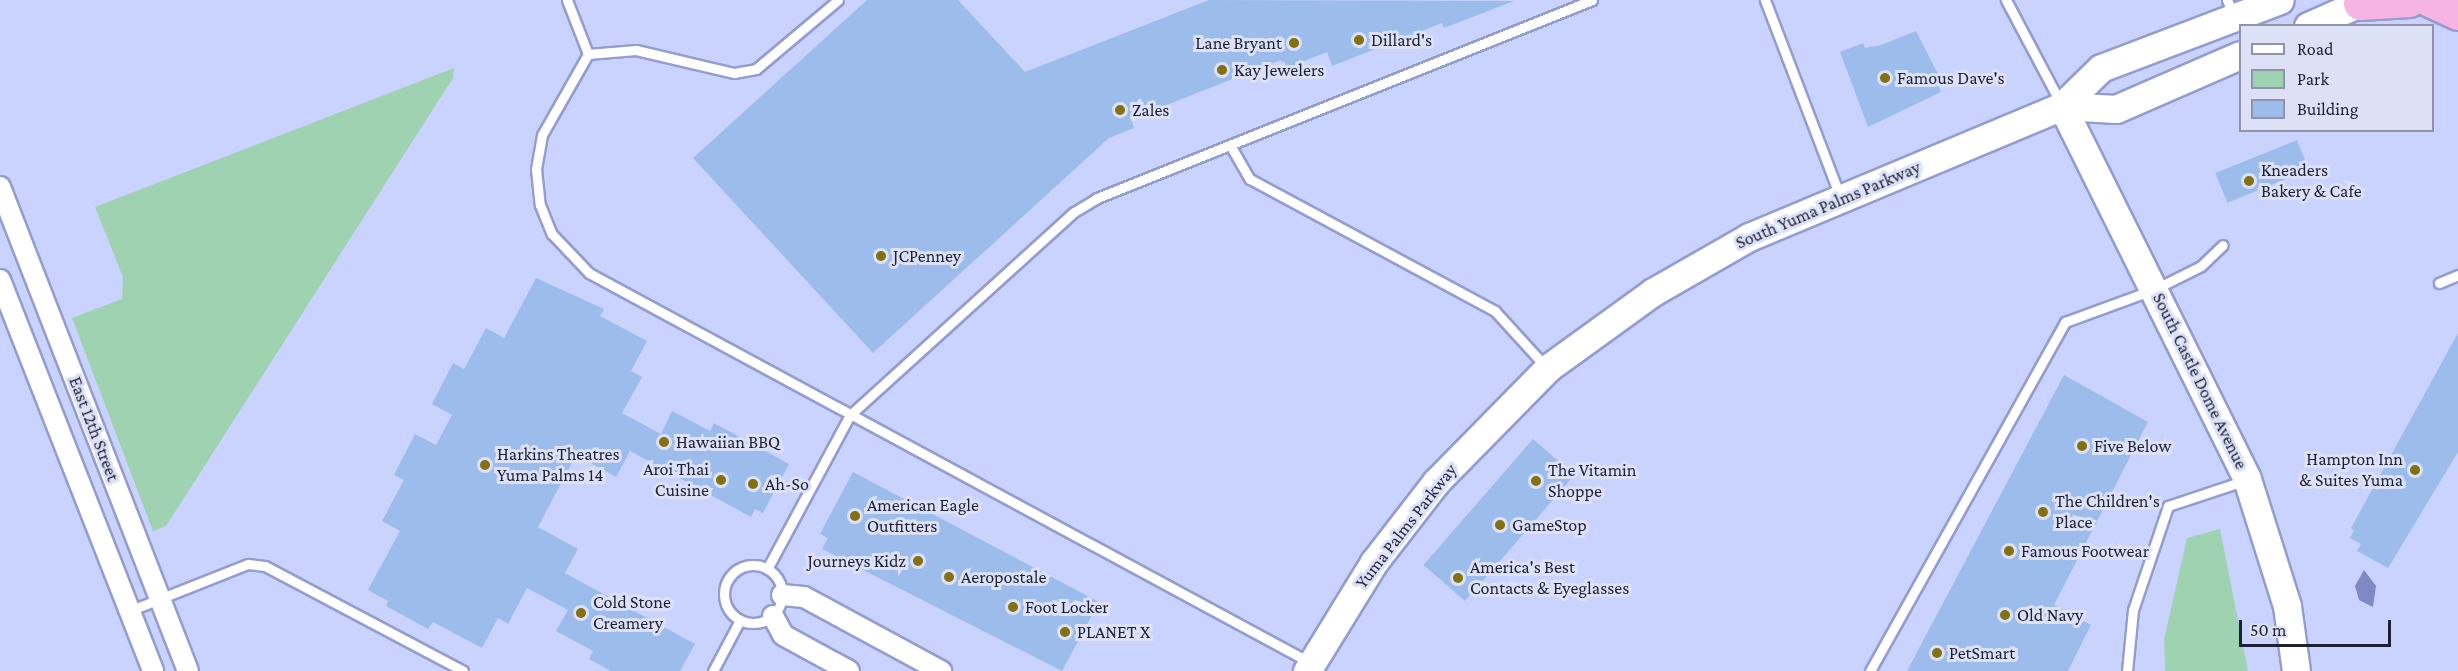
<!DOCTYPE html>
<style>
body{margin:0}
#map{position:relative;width:2458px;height:671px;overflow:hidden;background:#cad2fe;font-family:"Crimson Pro",serif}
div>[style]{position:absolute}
.green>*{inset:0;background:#9ed2b1}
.water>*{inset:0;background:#7f89c4}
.building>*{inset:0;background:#9cbdec;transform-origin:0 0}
.roads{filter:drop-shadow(2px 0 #949dd0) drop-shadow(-2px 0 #949dd0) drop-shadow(0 2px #949dd0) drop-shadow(0 -2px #949dd0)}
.lane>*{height:9px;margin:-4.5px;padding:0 4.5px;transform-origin:4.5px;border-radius:4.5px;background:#fff}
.lane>.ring{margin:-4.5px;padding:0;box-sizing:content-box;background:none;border:9px solid #fff;border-radius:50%}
.street>*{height:20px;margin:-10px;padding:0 10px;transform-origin:10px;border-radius:10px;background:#fff}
.secondary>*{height:27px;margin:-13.5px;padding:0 13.5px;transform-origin:13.5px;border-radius:13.5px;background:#fff}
.highway>*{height:33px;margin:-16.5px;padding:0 16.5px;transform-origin:16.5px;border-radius:16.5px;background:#f5b4e3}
.dots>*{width:16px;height:16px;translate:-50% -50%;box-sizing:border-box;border:3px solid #dde1f7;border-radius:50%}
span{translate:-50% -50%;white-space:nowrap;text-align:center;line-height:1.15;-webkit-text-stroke:6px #dde1f7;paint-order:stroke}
.poi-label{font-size:18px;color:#1e2134}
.left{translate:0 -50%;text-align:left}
.right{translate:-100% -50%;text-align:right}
.street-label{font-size:18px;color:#1e2134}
.legend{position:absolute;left:2239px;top:24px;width:195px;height:108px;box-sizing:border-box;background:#dde1f7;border:2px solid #9194a9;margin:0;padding:8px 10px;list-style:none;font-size:18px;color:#1e2134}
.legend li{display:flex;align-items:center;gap:12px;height:30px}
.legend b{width:30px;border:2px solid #9194a9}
.scale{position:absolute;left:2239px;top:620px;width:152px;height:27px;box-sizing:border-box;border:3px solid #1e2134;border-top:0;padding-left:8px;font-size:18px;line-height:21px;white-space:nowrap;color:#1e2134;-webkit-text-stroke:4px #dde1f7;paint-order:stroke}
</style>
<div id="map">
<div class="green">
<i style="clip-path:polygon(454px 68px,453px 78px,166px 526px,153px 531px,72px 318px,122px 299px,123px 277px,95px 207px)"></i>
<i style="clip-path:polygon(2220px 529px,2248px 671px,2165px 671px,2164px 640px,2187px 538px)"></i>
</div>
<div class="water">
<i style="clip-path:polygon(2364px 570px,2376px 586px,2373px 607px,2359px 600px,2355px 586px)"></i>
</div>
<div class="building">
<i style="clip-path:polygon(867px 0,958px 0,1025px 72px,1209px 0,1514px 1px,1444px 28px,1442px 23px,1332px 66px,1327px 52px,1285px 69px,1281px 60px,1131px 119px,1134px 128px,1109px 138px,873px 353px,693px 158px)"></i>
<i style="clip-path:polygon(1916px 31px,1938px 74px,1934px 75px,1941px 92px,1868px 127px,1840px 52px,1863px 43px,1865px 48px,1881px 45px)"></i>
<i style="left:2297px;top:140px;width:32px;height:88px;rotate:68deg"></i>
<i style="clip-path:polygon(536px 278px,604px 309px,600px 316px,647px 341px,631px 371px,642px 377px,622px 413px,661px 434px,672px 411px,710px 431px,714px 423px,789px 464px,763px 513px,755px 509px,751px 517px,630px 451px,616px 477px,576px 455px,538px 527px,578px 549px,565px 573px,695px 644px,680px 671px,611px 671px,589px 659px,593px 651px,556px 631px,568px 610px,527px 588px,508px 624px,498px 618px,482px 648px,433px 622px,428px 629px,386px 606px,388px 601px,368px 590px,400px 531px,382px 521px,404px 480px,394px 475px,415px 434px,436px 445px,452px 415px,432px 404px,453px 363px,464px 369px,486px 328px,504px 338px)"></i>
<i style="clip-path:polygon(2458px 333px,2458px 452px,2388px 568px,2357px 551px,2361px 544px,2350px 538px,2354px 530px,2351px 528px)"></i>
<i style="clip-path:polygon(2064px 375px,2148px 422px,2054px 605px,2091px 625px,2068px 671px,1907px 671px)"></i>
<i style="left:1533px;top:439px;width:55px;height:167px;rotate:41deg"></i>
<i style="clip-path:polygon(853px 472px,1099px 602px,1062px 671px,822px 549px,828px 538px,820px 534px)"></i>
</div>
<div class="roads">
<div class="lane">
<i style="left:567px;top:0;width:58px;rotate:68.7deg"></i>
<i style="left:588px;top:54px;width:48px;rotate:-4.8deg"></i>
<i style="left:636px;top:50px;width:101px;rotate:13.2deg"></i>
<i style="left:734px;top:73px;width:22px;rotate:-10deg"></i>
<i style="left:756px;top:69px;width:107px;rotate:-40.1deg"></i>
<i style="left:1765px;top:0;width:210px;rotate:69.1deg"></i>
<i style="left:2006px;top:0;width:118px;rotate:62.1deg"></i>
<i style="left:2227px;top:0;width:17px;rotate:65deg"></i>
<i style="left:588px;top:54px;width:93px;rotate:119.6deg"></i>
<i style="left:542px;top:135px;width:35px;rotate:100deg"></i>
<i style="left:536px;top:169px;width:36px;rotate:84deg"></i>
<i style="left:540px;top:205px;width:31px;rotate:68deg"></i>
<i style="left:552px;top:234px;width:54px;rotate:46.5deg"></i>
<i style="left:589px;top:273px;width:818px;rotate:28.38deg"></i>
<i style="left:1230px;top:145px;width:39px;rotate:60deg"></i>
<i style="left:1250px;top:179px;width:278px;rotate:28.3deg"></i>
<i style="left:1495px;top:311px;width:76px;rotate:47.7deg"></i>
<i style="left:2439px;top:283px;width:21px;rotate:-23deg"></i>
<i class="ring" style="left:724px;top:565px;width:49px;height:49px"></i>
<i style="left:767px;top:569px;width:175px;rotate:-61.7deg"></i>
<i style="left:850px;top:415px;width:302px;rotate:-42.2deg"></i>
<i style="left:1074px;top:212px;width:27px;rotate:-31deg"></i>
<i style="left:1097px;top:198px;width:533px;rotate:-21.8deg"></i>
<i style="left:129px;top:611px;width:128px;rotate:-21.6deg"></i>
<i style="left:248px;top:564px;width:17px;rotate:7deg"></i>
<i style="left:265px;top:566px;width:224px;rotate:27.9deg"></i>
<i style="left:713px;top:671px;width:58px;rotate:-62.1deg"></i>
<i style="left:1870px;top:671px;width:400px;rotate:-60.8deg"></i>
<i style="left:2065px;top:322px;width:96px;rotate:-20.1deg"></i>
<i style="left:2155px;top:289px;width:51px;rotate:-26.6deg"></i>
<i style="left:2201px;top:266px;width:30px;rotate:-44deg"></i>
<i style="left:2127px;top:671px;width:61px;rotate:-84.4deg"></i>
<i style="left:2133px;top:610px;width:110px;rotate:-71.4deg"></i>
<i style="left:2168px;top:506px;width:82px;rotate:-18.4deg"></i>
</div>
<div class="street">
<i style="left:0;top:187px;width:519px;rotate:68.77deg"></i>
<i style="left:0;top:280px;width:420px;rotate:68.6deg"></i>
<i style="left:782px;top:595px;width:22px;rotate:5deg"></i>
<i style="left:804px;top:597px;width:156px;rotate:28.4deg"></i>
<i style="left:773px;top:616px;width:21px;rotate:62deg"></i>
<i style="left:783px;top:635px;width:75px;rotate:28.6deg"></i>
</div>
<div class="secondary">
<i style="left:2308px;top:26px;width:64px;rotate:-23.8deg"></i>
<i style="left:2062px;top:106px;width:416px;rotate:63.6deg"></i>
<i style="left:2247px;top:479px;width:133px;rotate:72.5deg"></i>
<i style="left:2287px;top:606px;width:66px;rotate:82.1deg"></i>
<i style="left:2062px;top:106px;width:54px;rotate:3.2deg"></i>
<i style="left:2116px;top:109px;width:135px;rotate:-23.5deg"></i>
<i style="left:1307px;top:671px;width:128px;rotate:-58.4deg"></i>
<i style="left:1374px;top:562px;width:101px;rotate:-52.2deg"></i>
<i style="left:1436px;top:482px;width:160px;rotate:-45.5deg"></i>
<i style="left:1548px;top:368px;width:130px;rotate:-35.9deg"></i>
<i style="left:1653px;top:292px;width:111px;rotate:-29.8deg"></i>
<i style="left:1749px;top:237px;width:339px;rotate:-22.7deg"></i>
<i style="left:2062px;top:106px;width:54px;rotate:-44.3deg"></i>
<i style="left:2101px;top:68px;width:191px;rotate:-20.8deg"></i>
</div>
<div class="highway">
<i style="left:2430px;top:0;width:31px;rotate:25deg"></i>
<i style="left:2360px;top:3px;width:49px;rotate:-3.5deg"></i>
</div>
</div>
<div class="dots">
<i style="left:1359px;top:40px;background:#83700f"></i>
<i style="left:1294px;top:43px;background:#83700f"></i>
<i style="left:1222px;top:70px;background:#83700f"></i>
<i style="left:1885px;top:78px;background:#83700f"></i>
<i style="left:1120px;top:110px;background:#83700f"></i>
<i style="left:2249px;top:181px;background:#83700f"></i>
<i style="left:881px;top:256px;background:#83700f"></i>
<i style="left:664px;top:442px;background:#83700f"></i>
<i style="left:2082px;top:446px;background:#83700f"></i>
<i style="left:485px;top:465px;background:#83700f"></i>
<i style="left:2415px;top:470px;background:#83700f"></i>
<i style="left:721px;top:480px;background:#83700f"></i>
<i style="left:1536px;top:481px;background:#83700f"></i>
<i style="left:753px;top:484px;background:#83700f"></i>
<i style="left:2043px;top:512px;background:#83700f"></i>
<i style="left:855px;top:516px;background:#83700f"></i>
<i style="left:1500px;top:525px;background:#83700f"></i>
<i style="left:2009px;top:551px;background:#83700f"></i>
<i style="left:918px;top:561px;background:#83700f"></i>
<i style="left:949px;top:577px;background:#83700f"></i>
<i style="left:1458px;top:578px;background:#83700f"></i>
<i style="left:1013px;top:607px;background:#83700f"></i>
<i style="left:581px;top:613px;background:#83700f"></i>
<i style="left:2005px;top:615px;background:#83700f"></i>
<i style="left:1065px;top:632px;background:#83700f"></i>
<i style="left:1937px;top:653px;background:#83700f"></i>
</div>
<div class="poi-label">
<span class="left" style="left:1371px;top:40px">Dillard's</span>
<span class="right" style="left:1282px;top:43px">Lane Bryant</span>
<span class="left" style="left:1234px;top:70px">Kay Jewelers</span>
<span class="left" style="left:1897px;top:78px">Famous Dave's</span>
<span class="left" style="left:1132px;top:110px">Zales</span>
<span class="left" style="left:2261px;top:181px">Kneaders<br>Bakery &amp; Cafe</span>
<span class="left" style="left:893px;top:256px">JCPenney</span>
<span class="left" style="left:676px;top:442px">Hawaiian BBQ</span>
<span class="left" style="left:2094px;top:446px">Five Below</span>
<span class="left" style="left:497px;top:465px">Harkins Theatres<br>Yuma Palms 14</span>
<span class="right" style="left:2403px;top:470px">Hampton Inn<br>&amp; Suites Yuma</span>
<span class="right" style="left:709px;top:480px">Aroi Thai<br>Cuisine</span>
<span class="left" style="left:1548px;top:481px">The Vitamin<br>Shoppe</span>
<span class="left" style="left:765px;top:484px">Ah-So</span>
<span class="left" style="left:2055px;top:512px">The Children's<br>Place</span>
<span class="left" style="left:867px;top:516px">American Eagle<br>Outfitters</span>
<span class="left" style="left:1512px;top:525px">GameStop</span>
<span class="left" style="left:2021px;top:551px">Famous Footwear</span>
<span class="right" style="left:906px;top:561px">Journeys Kidz</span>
<span class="left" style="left:1470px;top:578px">America's Best<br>Contacts &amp; Eyeglasses</span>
<span class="left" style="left:961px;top:577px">Aeropostale</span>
<span class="left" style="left:593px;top:613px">Cold Stone<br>Creamery</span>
<span class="left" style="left:1025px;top:607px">Foot Locker</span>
<span class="left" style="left:2017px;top:615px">Old Navy</span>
<span class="left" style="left:1077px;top:632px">PLANET X</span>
<span class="left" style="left:1949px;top:653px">PetSmart</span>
</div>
<div class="street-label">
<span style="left:1828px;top:205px;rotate:-23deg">South Yuma Palms Parkway</span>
<span style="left:2200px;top:381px;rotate:64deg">South Castle Dome Avenue</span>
<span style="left:94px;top:429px;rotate:69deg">East 12th Street</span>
<span style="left:1406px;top:526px;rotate:-52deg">Yuma Palms Parkway</span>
</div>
<ul class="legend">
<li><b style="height:8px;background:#fff"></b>Road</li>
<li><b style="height:16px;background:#9ed2b1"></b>Park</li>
<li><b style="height:16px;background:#9cbdec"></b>Building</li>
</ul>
<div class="scale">50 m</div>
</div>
